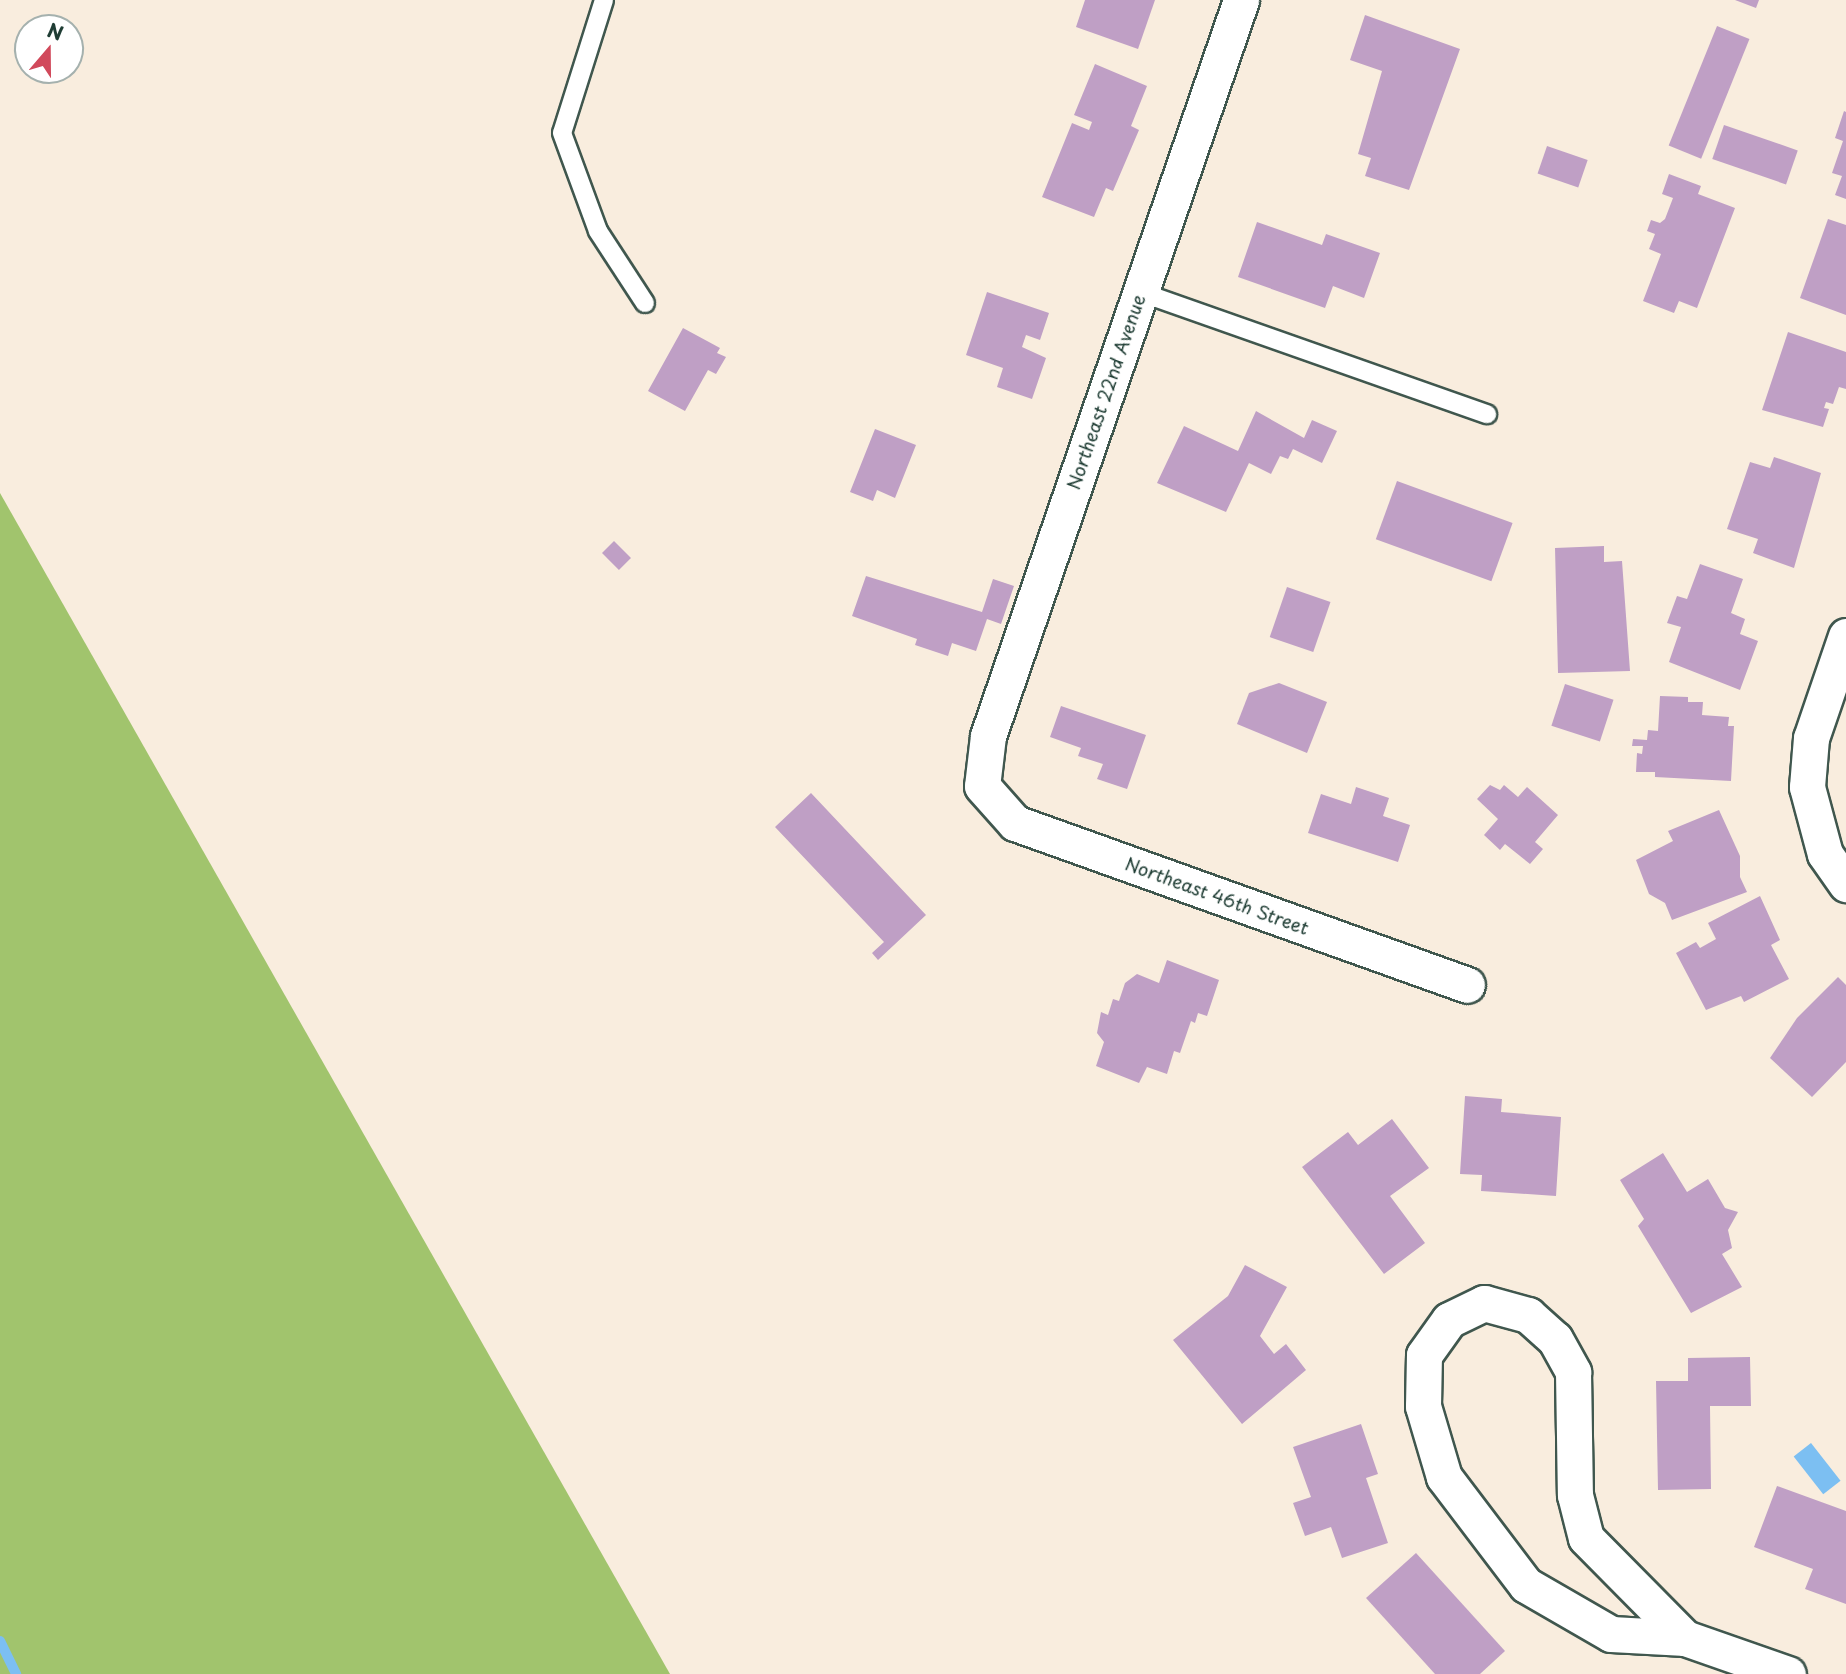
<!DOCTYPE html>
<style>
body{margin:0}
#map{position:relative;width:1846px;height:1674px;overflow:hidden;background:#f9edde;font-family:"Playpen Sans",sans-serif}
div>[style]{position:absolute}
.green>*{inset:0;background:#a1c46d}
.water>*{inset:0;background:#7cbff2;transform-origin:0 0}
.stream>*{height:10px;margin:-5px;padding:0 5px;transform-origin:5px;border-radius:5px;background:#7cbff2}
.building>*{inset:0;background:#bf9fc5;transform-origin:0 0}
.roads{filter:drop-shadow(2px 0 #40574e) drop-shadow(-2px 0 #40574e) drop-shadow(0 2px #40574e) drop-shadow(0 -2px #40574e)}
.lane>*{height:18px;margin:-9px;padding:0 9px;transform-origin:9px;border-radius:9px;background:#fff}
.street>*{height:35px;margin:-17.5px;padding:0 17.5px;transform-origin:17.5px;border-radius:17.5px;background:#fff}
span{translate:-50% -50%;white-space:nowrap;text-align:center;line-height:1.15;-webkit-text-stroke:7px #fff;paint-order:stroke}
.street-label{font-size:18px;color:#1f3d34}
.north{position:absolute;left:14px;top:14px;width:70px;height:70px;box-sizing:border-box;background:#fff;border:2px solid #a5b1ae;border-radius:50%;rotate:20deg;font-size:19px;font-weight:700;line-height:28px;text-align:center;color:#1f3d34}
.north::after{content:'';display:block;margin:auto;width:24px;height:32px;background:#d1495b;clip-path:polygon(50% 0,100% 100%,50% 72%,0 100%)}
</style>
<div id="map">
<div class="green">
<i style="clip-path:polygon(0 493px,670px 1674px,0 1674px)"></i>
</div>
<div class="water">
<i style="left:1811px;top:1443px;width:48px;height:22px;rotate:52deg"></i>
</div>
<div class="stream">
<i style="left:0;top:1641px;width:37px;rotate:64deg"></i>
</div>
<div class="building">
<i style="clip-path:polygon(1085px 0,1155px 0,1138px 49px,1076px 27px)"></i>
<i style="clip-path:polygon(1735px 0,1759px 0,1756px 8px)"></i>
<i style="clip-path:polygon(1365px 15px,1460px 49px,1409px 190px,1365px 176px,1371px 158px,1358px 154px,1382px 71px,1350px 60px)"></i>
<i style="left:1717px;top:26px;width:35px;height:129px;rotate:22deg"></i>
<i style="clip-path:polygon(1095px 64px,1147px 86px,1131px 126px,1139px 130px,1113px 191px,1106px 188px,1094px 217px,1042px 197px,1072px 123px,1089px 130px,1092px 122px,1074px 115px)"></i>
<i style="clip-path:polygon(1844px 111px,1846px 112px,1846px 199px,1835px 195px,1842px 176px,1832px 173px,1843px 141px,1835px 138px)"></i>
<i style="left:1724px;top:125px;width:78px;height:36px;rotate:19deg"></i>
<i style="left:1547px;top:146px;width:43px;height:29px;rotate:19deg"></i>
<i style="clip-path:polygon(1669px 174px,1701px 186px,1698px 194px,1735px 208px,1697px 308px,1679px 301px,1674px 313px,1643px 301px,1661px 254px,1649px 249px,1655px 234px,1647px 231px,1651px 220px,1660px 223px,1665px 219px,1673px 198px,1662px 194px)"></i>
<i style="clip-path:polygon(1828px 219px,1846px 225px,1846px 315px,1800px 298px)"></i>
<i style="clip-path:polygon(1257px 222px,1322px 245px,1326px 234px,1380px 253px,1364px 298px,1333px 286px,1325px 308px,1238px 277px)"></i>
<i style="clip-path:polygon(987px 292px,1049px 313px,1040px 340px,1026px 335px,1022px 347px,1046px 358px,1032px 399px,997px 387px,1003px 368px,966px 355px)"></i>
<i style="clip-path:polygon(683px 328px,720px 348px,717px 353px,726px 357px,716px 374px,708px 370px,685px 411px,648px 391px)"></i>
<i style="clip-path:polygon(1788px 332px,1846px 352px,1846px 389px,1839px 387px,1833px 404px,1826px 402px,1824px 408px,1829px 409px,1823px 427px,1762px 410px)"></i>
<i style="clip-path:polygon(1256px 411px,1304px 438px,1312px 420px,1337px 431px,1322px 463px,1293px 449px,1288px 459px,1280px 456px,1271px 474px,1249px 463px,1226px 512px,1157px 483px,1184px 426px,1238px 451px)"></i>
<i style="clip-path:polygon(875px 429px,916px 445px,895px 498px,877px 490px,873px 501px,850px 492px)"></i>
<i style="clip-path:polygon(1774px 457px,1821px 473px,1794px 568px,1753px 553px,1758px 539px,1727px 529px,1750px 462px,1770px 468px)"></i>
<i style="left:1397px;top:481px;width:123px;height:62px;rotate:20deg"></i>
<i style="left:614px;top:541px;width:24px;height:17px;rotate:45deg"></i>
<i style="clip-path:polygon(1604px 546px,1604px 562px,1622px 561px,1630px 671px,1558px 673px,1555px 548px)"></i>
<i style="clip-path:polygon(1700px 564px,1743px 579px,1731px 613px,1745px 619px,1740px 634px,1758px 641px,1740px 690px,1669px 662px,1681px 627px,1667px 623px,1677px 596px,1687px 599px)"></i>
<i style="clip-path:polygon(866px 576px,982px 612px,993px 579px,1014px 586px,1001px 624px,987px 619px,976px 651px,952px 643px,948px 656px,915px 645px,917px 639px,852px 616px)"></i>
<i style="left:1287px;top:587px;width:46px;height:53px;rotate:19deg"></i>
<i style="clip-path:polygon(1279px 683px,1327px 702px,1307px 753px,1237px 724px,1249px 693px)"></i>
<i style="left:1565px;top:684px;width:51px;height:44px;rotate:18deg"></i>
<i style="clip-path:polygon(1660px 696px,1688px 697px,1688px 702px,1703px 702px,1702px 715px,1729px 717px,1728px 726px,1734px 726px,1731px 781px,1655px 777px,1655px 772px,1636px 772px,1637px 753px,1642px 754px,1643px 746px,1632px 746px,1633px 739px,1647px 740px,1648px 730px,1658px 731px)"></i>
<i style="clip-path:polygon(1061px 706px,1146px 735px,1127px 789px,1097px 779px,1103px 764px,1078px 756px,1081px 748px,1050px 737px)"></i>
<i style="clip-path:polygon(1490px 785px,1500px 790px,1504px 785px,1518px 797px,1527px 787px,1558px 815px,1535px 842px,1543px 849px,1530px 864px,1505px 844px,1500px 850px,1484px 835px,1498px 819px,1477px 799px)"></i>
<i style="clip-path:polygon(1356px 787px,1389px 798px,1383px 816px,1410px 825px,1398px 862px,1308px 833px,1321px 794px,1351px 804px)"></i>
<i style="clip-path:polygon(811px 793px,926px 915px,878px 960px,872px 953px,884px 942px,775px 827px)"></i>
<i style="clip-path:polygon(1719px 810px,1740px 856px,1740px 877px,1747px 892px,1672px 920px,1665px 903px,1649px 894px,1636px 860px,1673px 841px,1668px 831px)"></i>
<i style="clip-path:polygon(1760px 896px,1780px 940px,1771px 945px,1789px 979px,1744px 1002px,1741px 996px,1706px 1010px,1676px 953px,1696px 942px,1700px 948px,1716px 939px,1708px 923px)"></i>
<i style="clip-path:polygon(1167px 960px,1219px 980px,1207px 1016px,1198px 1013px,1195px 1023px,1191px 1021px,1180px 1053px,1174px 1051px,1167px 1074px,1147px 1067px,1139px 1083px,1096px 1066px,1104px 1042px,1097px 1033px,1101px 1012px,1108px 1015px,1113px 999px,1119px 1001px,1125px 983px,1137px 974px,1159px 983px)"></i>
<i style="clip-path:polygon(1838px 977px,1846px 985px,1846px 1062px,1812px 1097px,1770px 1058px,1797px 1018px)"></i>
<i style="clip-path:polygon(1465px 1096px,1502px 1099px,1501px 1112px,1561px 1117px,1556px 1196px,1481px 1191px,1482px 1175px,1460px 1174px)"></i>
<i style="clip-path:polygon(1392px 1119px,1429px 1168px,1390px 1196px,1425px 1243px,1384px 1274px,1302px 1167px,1348px 1132px,1358px 1145px)"></i>
<i style="clip-path:polygon(1663px 1153px,1687px 1192px,1708px 1179px,1725px 1208px,1738px 1212px,1728px 1230px,1732px 1248px,1722px 1254px,1742px 1287px,1691px 1313px,1638px 1226px,1644px 1219px,1620px 1180px)"></i>
<i style="clip-path:polygon(1245px 1265px,1287px 1287px,1260px 1336px,1274px 1354px,1286px 1344px,1306px 1370px,1242px 1424px,1173px 1340px,1228px 1296px)"></i>
<i style="clip-path:polygon(1750px 1357px,1751px 1406px,1710px 1406px,1711px 1489px,1658px 1490px,1656px 1381px,1688px 1381px,1688px 1358px)"></i>
<i style="clip-path:polygon(1361px 1424px,1378px 1474px,1366px 1478px,1388px 1543px,1342px 1558px,1331px 1527px,1305px 1536px,1293px 1503px,1311px 1497px,1293px 1447px)"></i>
<i style="clip-path:polygon(1777px 1486px,1846px 1511px,1846px 1604px,1805px 1589px,1813px 1569px,1754px 1547px)"></i>
<i style="clip-path:polygon(1416px 1553px,1505px 1651px,1480px 1674px,1435px 1674px,1366px 1598px)"></i>
</div>
<div class="roads">
<div class="lane">
<i style="left:604px;top:0;width:139px;rotate:107.5deg"></i>
<i style="left:562px;top:133px;width:104px;rotate:69.8deg"></i>
<i style="left:598px;top:231px;width:86px;rotate:56.9deg"></i>
<i style="left:1140px;top:292px;width:368px;rotate:19.4deg"></i>
</div>
<div class="street">
<i style="left:1241px;top:0;width:778px;rotate:108.97deg"></i>
<i style="left:988px;top:736px;width:50px;rotate:96.8deg"></i>
<i style="left:982px;top:786px;width:50px;rotate:48.3deg"></i>
<i style="left:1015px;top:823px;width:480px;rotate:19.7deg"></i>
<i style="left:1846px;top:636px;width:108px;rotate:108.9deg"></i>
<i style="left:1811px;top:738px;width:49px;rotate:94.7deg"></i>
<i style="left:1807px;top:787px;width:69px;rotate:75deg"></i>
<i style="left:1825px;top:854px;width:37px;rotate:55deg"></i>
<i style="left:1484px;top:1303px;width:46px;rotate:15.3deg"></i>
<i style="left:1528px;top:1315px;width:36px;rotate:42deg"></i>
<i style="left:1555px;top:1339px;width:38px;rotate:61deg"></i>
<i style="left:1573px;top:1372px;width:123px;rotate:89.1deg"></i>
<i style="left:1575px;top:1495px;width:44px;rotate:75.7deg"></i>
<i style="left:1586px;top:1538px;width:141px;rotate:45.3deg"></i>
<i style="left:1685px;top:1638px;width:74px;rotate:-176.9deg"></i>
<i style="left:1611px;top:1634px;width:98px;rotate:-150deg"></i>
<i style="left:1526px;top:1585px;width:136px;rotate:-127.2deg"></i>
<i style="left:1444px;top:1477px;width:74px;rotate:-106.5deg"></i>
<i style="left:1423px;top:1406px;width:51px;rotate:-88.9deg"></i>
<i style="left:1424px;top:1355px;width:43px;rotate:-54.5deg"></i>
<i style="left:1449px;top:1320px;width:39px;rotate:-26deg"></i>
<i style="left:1685px;top:1638px;width:109px;rotate:19.3deg"></i>
</div>
</div>
<div class="street-label">
<span style="left:1106px;top:392px;rotate:-71deg">Northeast 22nd Avenue</span>
<span style="left:1217px;top:896px;rotate:20deg">Northeast 46th Street</span>
</div>
<div class="north">N</div>
</div>
